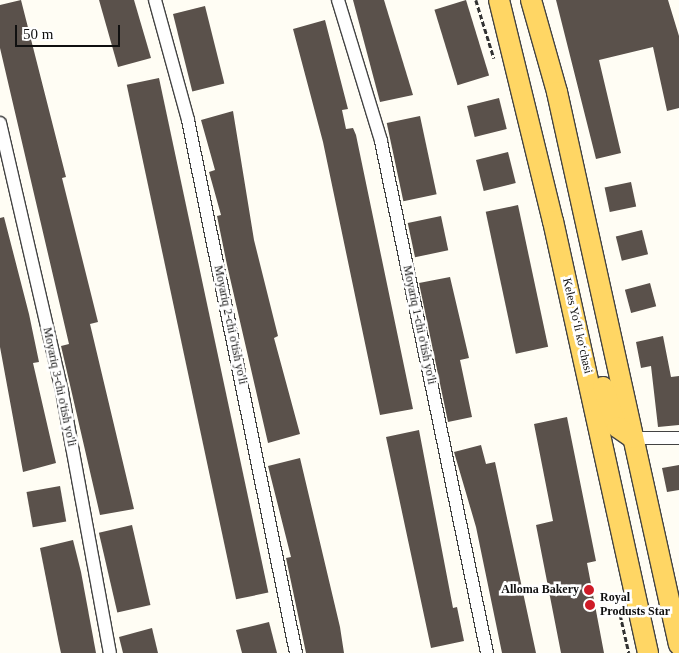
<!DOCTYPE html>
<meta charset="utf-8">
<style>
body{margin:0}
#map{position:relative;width:679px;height:653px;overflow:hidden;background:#fffdf4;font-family:"Times New Roman",serif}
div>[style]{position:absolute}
.building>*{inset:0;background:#5a514b;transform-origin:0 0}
.path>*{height:2.5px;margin-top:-1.25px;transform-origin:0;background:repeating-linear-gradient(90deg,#323232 0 5px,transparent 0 7.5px)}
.roads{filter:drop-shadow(1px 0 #434343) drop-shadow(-1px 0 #434343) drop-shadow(0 1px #434343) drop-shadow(0 -1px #434343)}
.minor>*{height:12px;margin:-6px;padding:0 6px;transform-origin:6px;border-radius:6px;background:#fff}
.primary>*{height:20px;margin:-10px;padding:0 10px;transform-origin:10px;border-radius:10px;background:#ffd664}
.dots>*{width:14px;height:14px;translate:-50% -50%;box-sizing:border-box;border:2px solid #fff;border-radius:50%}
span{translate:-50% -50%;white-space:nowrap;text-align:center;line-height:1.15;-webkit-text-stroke:5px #fff;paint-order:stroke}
.street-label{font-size:12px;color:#101010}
.poi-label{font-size:12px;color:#101010;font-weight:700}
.right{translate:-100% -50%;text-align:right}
.left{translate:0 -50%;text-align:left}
.scale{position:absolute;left:15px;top:25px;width:105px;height:22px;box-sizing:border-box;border:2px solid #101010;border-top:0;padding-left:6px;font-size:15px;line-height:18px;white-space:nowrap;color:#101010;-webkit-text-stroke:4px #fff;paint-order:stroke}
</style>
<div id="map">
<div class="building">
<i style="clip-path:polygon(21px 0,66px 177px,62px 178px,98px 322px,90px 324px,134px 509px,100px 515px,61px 346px,69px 344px,0 48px,0 5px)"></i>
<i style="clip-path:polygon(99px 0,134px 0,151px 58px,118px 67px)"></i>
<i style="clip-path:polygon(353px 0,384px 0,413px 95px,380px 102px)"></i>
<i style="left:466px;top:0;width:79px;height:33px;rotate:73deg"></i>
<i style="clip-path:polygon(556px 0,668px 0,679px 36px,679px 108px,667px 111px,653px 47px,599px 60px,621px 153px,596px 159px)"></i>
<i style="left:205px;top:6px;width:80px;height:33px;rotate:76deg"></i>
<i style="clip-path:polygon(325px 20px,348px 109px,342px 110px,346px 129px,353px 128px,356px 135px,413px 409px,380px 415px,323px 142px,293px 29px)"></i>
<i style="left:159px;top:78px;width:526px;height:33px;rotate:78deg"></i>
<i style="left:499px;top:98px;width:32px;height:33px;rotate:76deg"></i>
<i style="clip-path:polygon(233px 111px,254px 240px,278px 336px,274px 338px,300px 434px,268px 443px,227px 265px,217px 216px,221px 215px,209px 172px,215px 170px,201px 120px)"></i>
<i style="left:420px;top:116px;width:80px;height:34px;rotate:78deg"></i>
<i style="left:508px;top:152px;width:32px;height:33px;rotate:76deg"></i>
<i style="left:631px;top:182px;width:25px;height:27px;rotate:78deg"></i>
<i style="left:518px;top:205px;width:145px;height:33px;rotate:78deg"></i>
<i style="left:441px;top:216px;width:35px;height:34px;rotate:78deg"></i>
<i style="clip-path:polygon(4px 217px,29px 314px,39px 362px,33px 363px,56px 463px,23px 472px,0 347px,0 218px)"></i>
<i style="left:642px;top:230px;width:25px;height:27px;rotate:76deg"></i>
<i style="clip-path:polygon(450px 277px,469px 358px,460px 360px,472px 417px,448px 422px,419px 283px)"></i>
<i style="left:650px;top:283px;width:24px;height:26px;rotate:75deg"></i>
<i style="clip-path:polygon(663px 336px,671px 377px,679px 376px,679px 425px,658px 427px,651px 366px,641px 368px,636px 342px)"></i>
<i style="clip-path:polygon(567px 417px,596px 561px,587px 563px,604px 653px,561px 653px,536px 525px,553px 521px,534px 424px)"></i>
<i style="clip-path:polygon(419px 430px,453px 608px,457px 607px,464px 641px,431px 648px,386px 437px)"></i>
<i style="clip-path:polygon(481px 445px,486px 464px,495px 462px,536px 653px,502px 653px,476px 527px,454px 452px)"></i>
<i style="clip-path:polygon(300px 458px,340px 627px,344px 653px,306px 653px,286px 558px,291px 557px,268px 466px)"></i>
<i style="clip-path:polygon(679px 465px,679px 490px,667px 492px,662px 468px)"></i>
<i style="left:60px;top:486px;width:36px;height:34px;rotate:80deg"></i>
<i style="left:132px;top:525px;width:82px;height:34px;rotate:77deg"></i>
<i style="clip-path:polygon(73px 540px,81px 572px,96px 653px,61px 653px,59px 644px,40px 548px)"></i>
<i style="clip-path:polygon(269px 622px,277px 653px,242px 653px,236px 630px)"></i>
<i style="clip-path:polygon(152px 628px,158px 653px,123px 653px,119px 637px)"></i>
</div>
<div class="path">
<i style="left:476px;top:0;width:61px;rotate:72.8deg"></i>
<i style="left:617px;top:600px;width:54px;rotate:77.2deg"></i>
</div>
<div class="roads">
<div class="minor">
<i style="left:155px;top:0;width:124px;rotate:74.6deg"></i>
<i style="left:188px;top:120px;width:544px;rotate:78.55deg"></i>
<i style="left:338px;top:0;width:147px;rotate:73deg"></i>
<i style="left:381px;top:141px;width:523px;rotate:78.3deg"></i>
<i style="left:0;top:123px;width:276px;rotate:77deg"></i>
<i style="left:62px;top:392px;width:265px;rotate:79.6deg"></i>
<i style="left:633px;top:438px;width:46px"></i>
</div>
<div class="primary">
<i style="left:499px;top:0;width:228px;rotate:76.3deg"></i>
<i style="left:553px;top:221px;width:442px;rotate:77.6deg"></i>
<i style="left:531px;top:0;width:96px;rotate:74.2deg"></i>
<i style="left:557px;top:92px;width:566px;rotate:77.56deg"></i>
<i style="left:603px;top:387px;width:42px;rotate:70.7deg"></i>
<i style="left:617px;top:427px;width:19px;rotate:35deg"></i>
</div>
</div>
<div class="dots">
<i style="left:589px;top:590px;background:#ce1b27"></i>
<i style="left:590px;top:605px;background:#ce1b27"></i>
</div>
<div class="street-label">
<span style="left:230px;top:325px;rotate:78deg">Moyariq 2-chi o'tish yo'li</span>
<span style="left:419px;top:325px;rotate:78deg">Moyariq 1-chi o'tish yo'li</span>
<span style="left:577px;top:326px;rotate:77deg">Keles Yoʻli koʻchasi</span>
<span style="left:59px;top:387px;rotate:78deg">Moyariq 3-chi o'tish yo'li</span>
</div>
<div class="poi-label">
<span class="right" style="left:579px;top:590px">Alloma Bakery</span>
<span class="left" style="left:600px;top:605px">Royal<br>Produsts Star</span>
</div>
<div class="scale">50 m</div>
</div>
